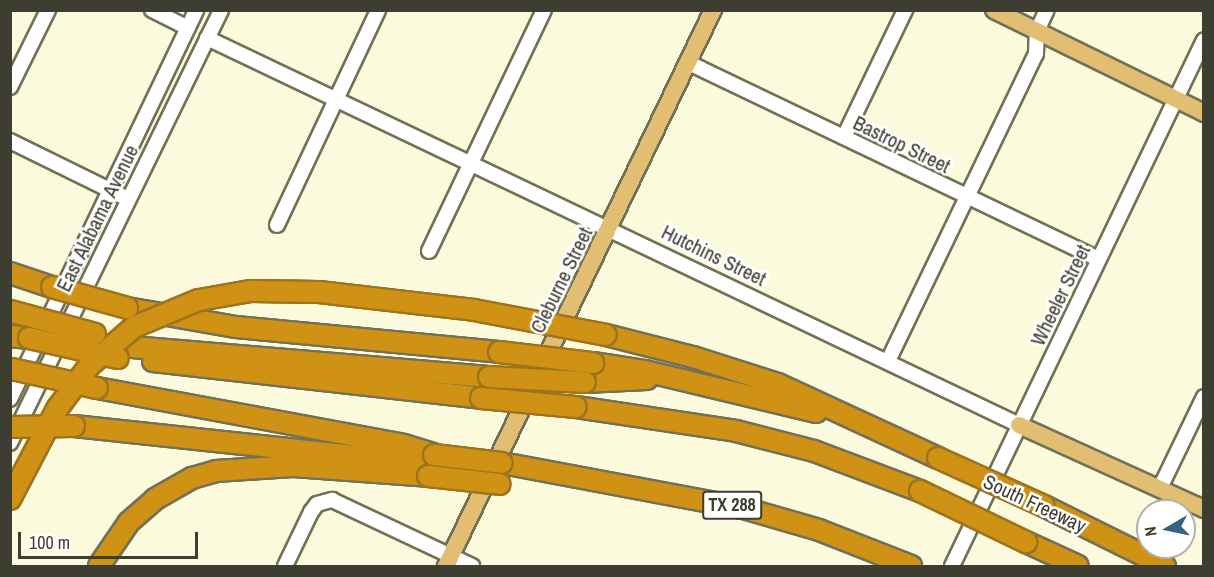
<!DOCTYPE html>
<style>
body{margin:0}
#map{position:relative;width:1214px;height:577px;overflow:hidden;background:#fcfadd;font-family:"Archivo Narrow",sans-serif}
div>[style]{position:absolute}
.roads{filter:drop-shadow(2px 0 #727057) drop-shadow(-2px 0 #727057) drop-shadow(0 2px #727057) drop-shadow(0 -2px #727057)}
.minor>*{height:14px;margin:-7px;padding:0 7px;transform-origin:7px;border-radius:7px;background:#fff}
.major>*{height:16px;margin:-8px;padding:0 8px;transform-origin:8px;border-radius:8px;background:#e2be72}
.highway>*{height:20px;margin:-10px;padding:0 10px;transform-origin:10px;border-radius:10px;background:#cf9214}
.bridges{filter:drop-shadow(2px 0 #9c741e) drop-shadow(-2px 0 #9c741e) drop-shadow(0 2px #9c741e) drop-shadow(0 -2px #9c741e)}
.highway-bridge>*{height:20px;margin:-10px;padding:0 10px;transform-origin:10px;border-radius:10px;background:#cf9214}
span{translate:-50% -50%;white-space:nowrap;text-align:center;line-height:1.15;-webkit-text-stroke:5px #fff;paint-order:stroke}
.shield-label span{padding:2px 4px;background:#fff;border:2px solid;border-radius:4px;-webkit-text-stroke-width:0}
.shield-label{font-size:18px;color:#3e3d32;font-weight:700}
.street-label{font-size:20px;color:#3e3d32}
.frame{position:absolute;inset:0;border:12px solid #3e3d32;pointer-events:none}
.north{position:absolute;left:1136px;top:499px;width:60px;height:60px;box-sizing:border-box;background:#fff;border:2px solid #b2b1ad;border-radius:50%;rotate:261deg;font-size:16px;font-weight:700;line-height:24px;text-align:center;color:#3e3d32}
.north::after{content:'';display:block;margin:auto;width:21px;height:27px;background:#336583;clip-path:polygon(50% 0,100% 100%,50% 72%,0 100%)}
.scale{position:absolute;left:18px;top:532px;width:180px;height:27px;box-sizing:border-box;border:3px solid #3e3d32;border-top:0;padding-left:8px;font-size:18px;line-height:21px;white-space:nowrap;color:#3e3d32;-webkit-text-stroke:4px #fff;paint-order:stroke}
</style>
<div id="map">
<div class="roads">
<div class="minor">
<i style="left:152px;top:10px;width:40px;rotate:26.6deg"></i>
<i style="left:207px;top:38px;width:900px;rotate:25.48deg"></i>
<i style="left:689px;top:63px;width:454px;rotate:25.6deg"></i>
<i style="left:10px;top:87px;width:86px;rotate:-63.7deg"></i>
<i style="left:844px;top:137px;width:141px;rotate:-64.3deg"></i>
<i style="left:10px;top:141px;width:131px;rotate:26.2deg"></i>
<i style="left:277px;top:225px;width:238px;rotate:-64.8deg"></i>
<i style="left:429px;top:251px;width:267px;rotate:-64.5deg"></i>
<i style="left:888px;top:361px;width:341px;rotate:-64.3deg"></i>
<i style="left:1036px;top:54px;width:23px;rotate:-88deg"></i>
<i style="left:1037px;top:31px;width:23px;rotate:-65deg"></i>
<i style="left:10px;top:399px;width:431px;rotate:-64.4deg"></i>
<i style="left:10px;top:443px;width:482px;rotate:-64deg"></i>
<i style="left:1160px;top:488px;width:101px;rotate:-64.2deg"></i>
<i style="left:285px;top:566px;width:60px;rotate:-64.3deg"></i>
<i style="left:311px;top:512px;width:10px;rotate:-53deg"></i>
<i style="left:317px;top:504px;width:16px;rotate:-15deg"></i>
<i style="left:332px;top:500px;width:155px;rotate:25.2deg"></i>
<i style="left:952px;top:566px;width:583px;rotate:-64.4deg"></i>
</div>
<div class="major">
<i style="left:994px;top:10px;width:234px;rotate:26.1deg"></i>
<i style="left:1019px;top:425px;width:203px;rotate:24.4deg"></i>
<i style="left:446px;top:566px;width:617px;rotate:-64.35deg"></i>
</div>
<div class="highway">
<i style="left:10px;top:273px;width:44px;rotate:18.4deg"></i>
<i style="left:127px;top:308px;width:111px;rotate:9.9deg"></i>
<i style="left:236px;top:327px;width:264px;rotate:5.4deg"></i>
<i style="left:606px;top:335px;width:90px;rotate:14.2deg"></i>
<i style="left:693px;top:357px;width:89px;rotate:17.6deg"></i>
<i style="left:778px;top:384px;width:176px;rotate:24.8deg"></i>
<i style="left:10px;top:336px;width:19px;rotate:6deg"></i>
<i style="left:108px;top:345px;width:382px;rotate:4.8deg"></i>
<i style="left:153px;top:361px;width:330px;rotate:6.4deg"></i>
<i style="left:593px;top:363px;width:53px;rotate:8.7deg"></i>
<i style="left:645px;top:371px;width:176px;rotate:13.5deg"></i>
<i style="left:585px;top:382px;width:62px;rotate:-2.8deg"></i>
<i style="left:97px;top:388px;width:312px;rotate:10.5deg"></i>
<i style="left:404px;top:445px;width:30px;rotate:17deg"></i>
<i style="left:576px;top:407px;width:162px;rotate:8.5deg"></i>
<i style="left:736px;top:431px;width:81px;rotate:14.4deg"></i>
<i style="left:814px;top:451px;width:113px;rotate:20.7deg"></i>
<i style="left:74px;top:426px;width:331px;rotate:6.1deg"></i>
<i style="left:403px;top:461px;width:32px;rotate:-11deg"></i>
<i style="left:502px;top:463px;width:245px;rotate:10.6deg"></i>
<i style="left:743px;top:508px;width:79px;rotate:16.1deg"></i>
<i style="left:819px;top:530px;width:99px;rotate:21.4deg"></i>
<i style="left:1044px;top:506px;width:135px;rotate:26.4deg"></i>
<i style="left:1026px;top:542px;width:57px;rotate:24.8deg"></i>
<i style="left:99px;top:566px;width:53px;rotate:-55.7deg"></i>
<i style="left:129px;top:522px;width:35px;rotate:-41deg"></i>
<i style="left:155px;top:499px;width:43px;rotate:-29.6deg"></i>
<i style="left:192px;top:478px;width:25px;rotate:-16deg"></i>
<i style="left:216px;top:471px;width:77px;rotate:-3.7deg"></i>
<i style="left:293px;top:466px;width:135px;rotate:4.2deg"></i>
</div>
</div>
<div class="bridges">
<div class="highway-bridge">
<i style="left:52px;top:287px;width:78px;rotate:15.6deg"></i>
<i style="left:10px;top:311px;width:88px;rotate:15.1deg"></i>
<i style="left:29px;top:338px;width:91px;rotate:12.7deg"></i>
<i style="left:499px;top:352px;width:95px;rotate:6.7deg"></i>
<i style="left:12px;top:369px;width:87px;rotate:12.6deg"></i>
<i style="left:489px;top:377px;width:96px;rotate:3deg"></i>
<i style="left:481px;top:398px;width:95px;rotate:5.4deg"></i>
<i style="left:10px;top:427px;width:64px;rotate:-0.9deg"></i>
<i style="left:434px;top:455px;width:68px;rotate:6.7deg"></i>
<i style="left:938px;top:458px;width:116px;rotate:24.4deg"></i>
<i style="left:428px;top:476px;width:72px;rotate:6.3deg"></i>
<i style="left:920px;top:491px;width:118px;rotate:25.7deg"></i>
<i style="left:10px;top:499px;width:102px;rotate:-62.4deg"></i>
<i style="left:57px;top:409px;width:54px;rotate:-53.3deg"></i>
<i style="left:89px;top:366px;width:60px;rotate:-40.9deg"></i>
<i style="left:134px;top:327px;width:70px;rotate:-22.6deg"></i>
<i style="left:199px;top:300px;width:53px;rotate:-9.8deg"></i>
<i style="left:251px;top:291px;width:68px;rotate:0.8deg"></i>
<i style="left:319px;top:292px;width:156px;rotate:6.6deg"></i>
<i style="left:474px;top:310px;width:134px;rotate:10.7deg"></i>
</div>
</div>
<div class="shield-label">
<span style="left:732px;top:505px">TX 288</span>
</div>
<div class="street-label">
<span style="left:902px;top:144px;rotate:26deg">Bastrop Street</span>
<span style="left:97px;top:218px;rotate:-64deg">East Alabama Avenue</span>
<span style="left:714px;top:255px;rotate:26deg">Hutchins Street</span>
<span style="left:561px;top:280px;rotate:-64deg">Cleburne Street</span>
<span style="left:1060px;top:295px;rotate:-64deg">Wheeler Street</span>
<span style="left:1035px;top:503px;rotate:25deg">South Freeway</span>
</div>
<div class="frame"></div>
<div class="north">N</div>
<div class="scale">100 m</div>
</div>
